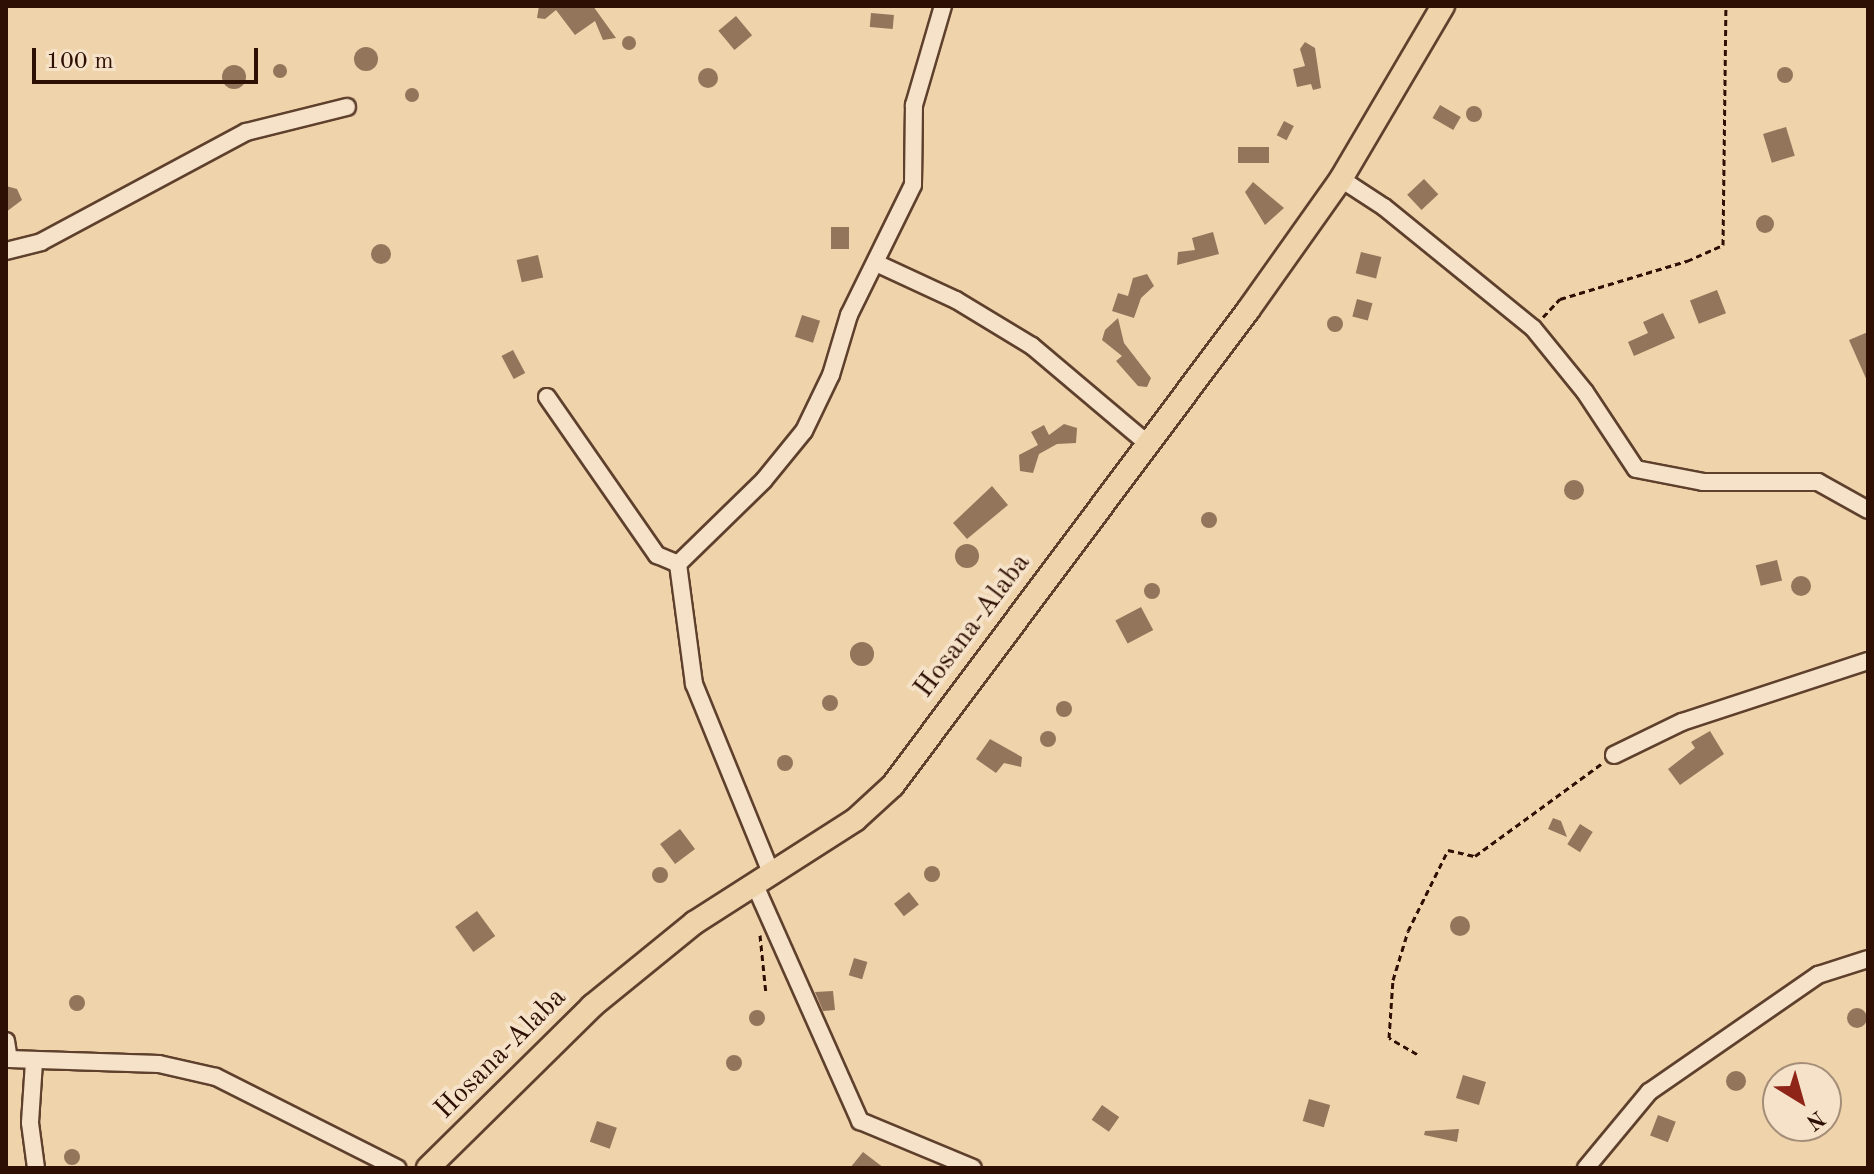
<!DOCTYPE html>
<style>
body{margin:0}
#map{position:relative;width:1874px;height:1174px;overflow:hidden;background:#efd3ab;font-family:"Old Standard TT",serif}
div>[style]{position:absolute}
.building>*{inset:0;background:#92755a;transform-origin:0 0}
.round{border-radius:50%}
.path>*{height:3px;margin-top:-1.5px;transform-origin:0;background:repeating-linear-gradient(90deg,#2e0f03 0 6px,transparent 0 10px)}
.roads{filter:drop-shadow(2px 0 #5e402d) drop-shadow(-2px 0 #5e402d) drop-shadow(0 2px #5e402d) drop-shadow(0 -2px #5e402d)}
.minor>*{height:16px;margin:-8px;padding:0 8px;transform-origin:8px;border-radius:8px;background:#f5e2c8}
.major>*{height:22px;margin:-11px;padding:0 11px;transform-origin:11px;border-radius:11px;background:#efd3ab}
span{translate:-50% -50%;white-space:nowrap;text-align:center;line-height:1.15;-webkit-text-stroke:8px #f5e2c8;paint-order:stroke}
.street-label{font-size:28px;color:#2e0f03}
.frame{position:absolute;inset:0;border:8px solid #2e0f03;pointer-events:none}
.north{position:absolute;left:1762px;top:1062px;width:80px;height:80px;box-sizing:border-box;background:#f5e2c8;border:2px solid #a58e79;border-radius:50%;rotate:143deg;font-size:22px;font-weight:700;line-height:32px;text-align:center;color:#2e0f03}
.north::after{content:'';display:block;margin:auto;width:28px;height:36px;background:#8f2418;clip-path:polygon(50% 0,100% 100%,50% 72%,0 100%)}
.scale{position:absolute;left:32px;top:48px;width:226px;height:36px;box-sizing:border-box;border:4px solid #2e0f03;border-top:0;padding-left:10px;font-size:24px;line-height:28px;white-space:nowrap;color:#2e0f03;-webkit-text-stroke:6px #f5e2c8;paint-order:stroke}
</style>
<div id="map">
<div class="building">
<i style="clip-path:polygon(539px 6px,593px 6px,616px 38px,603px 40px,595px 21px,575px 35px,556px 10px,545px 19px,537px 18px)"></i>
<i style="left:871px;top:13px;width:23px;height:14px;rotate:5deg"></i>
<i style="left:736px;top:16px;width:25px;height:23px;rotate:50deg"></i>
<i class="round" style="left:622px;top:36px;width:14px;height:14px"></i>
<i style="clip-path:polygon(1305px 42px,1315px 48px,1321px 88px,1313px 90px,1311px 84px,1297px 87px,1293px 69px,1305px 66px,1300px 49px)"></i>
<i class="round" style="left:354px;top:47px;width:24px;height:24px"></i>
<i class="round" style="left:273px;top:64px;width:14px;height:14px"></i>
<i class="round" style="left:222px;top:65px;width:24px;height:24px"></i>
<i class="round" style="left:1777px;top:67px;width:16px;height:16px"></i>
<i class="round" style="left:698px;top:68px;width:20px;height:20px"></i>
<i class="round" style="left:405px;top:88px;width:14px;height:14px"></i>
<i style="left:1440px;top:105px;width:24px;height:15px;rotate:30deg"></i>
<i class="round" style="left:1466px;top:106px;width:16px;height:16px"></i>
<i style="left:1284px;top:121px;width:11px;height:16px;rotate:27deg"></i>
<i style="left:1786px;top:127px;width:30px;height:24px;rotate:73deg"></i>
<i style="left:1238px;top:147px;width:31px;height:16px"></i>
<i style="left:1424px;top:179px;width:21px;height:23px;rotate:47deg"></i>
<i style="clip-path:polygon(1253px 182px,1284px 208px,1265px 225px,1245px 192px)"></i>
<i style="clip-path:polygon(6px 186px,17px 189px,22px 200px,6px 212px)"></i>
<i class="round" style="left:1756px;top:215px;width:18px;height:18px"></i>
<i style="left:831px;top:227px;width:18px;height:22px"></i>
<i style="clip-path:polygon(1213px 232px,1219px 254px,1177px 265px,1178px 252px,1195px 250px,1192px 238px)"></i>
<i class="round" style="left:371px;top:244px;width:20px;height:20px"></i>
<i style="left:1361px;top:252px;width:21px;height:22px;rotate:14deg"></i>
<i style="left:538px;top:255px;width:23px;height:22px;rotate:77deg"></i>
<i style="clip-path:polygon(1147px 274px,1154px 286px,1141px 298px,1134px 318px,1112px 311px,1118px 293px,1128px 296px,1133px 278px)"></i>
<i style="left:1717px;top:290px;width:25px;height:29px;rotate:69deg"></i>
<i style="left:1357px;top:299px;width:16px;height:18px;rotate:15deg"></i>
<i style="clip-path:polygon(1663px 313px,1675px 338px,1634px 356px,1628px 342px,1648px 333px,1643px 322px)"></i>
<i style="left:802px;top:315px;width:19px;height:23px;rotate:18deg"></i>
<i class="round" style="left:1327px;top:316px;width:16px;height:16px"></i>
<i style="clip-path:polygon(1118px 318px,1124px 343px,1151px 378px,1147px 387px,1138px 386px,1116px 361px,1122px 356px,1102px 340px,1105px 330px)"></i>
<i style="clip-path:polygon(1868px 332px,1868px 383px,1849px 340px)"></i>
<i style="left:513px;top:350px;width:26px;height:13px;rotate:62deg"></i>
<i style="clip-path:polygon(1064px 424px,1077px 428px,1076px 443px,1057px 444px,1039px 454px,1033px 473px,1020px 471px,1019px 455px,1038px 445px,1031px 432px,1044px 425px,1049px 435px)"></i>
<i class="round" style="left:1564px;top:480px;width:20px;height:20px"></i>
<i style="clip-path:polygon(992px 486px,1008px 505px,967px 539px,953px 523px)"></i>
<i class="round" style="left:1201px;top:512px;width:16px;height:16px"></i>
<i class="round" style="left:955px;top:544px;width:24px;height:24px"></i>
<i style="left:1777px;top:560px;width:21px;height:22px;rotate:76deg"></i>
<i class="round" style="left:1791px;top:576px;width:20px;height:20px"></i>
<i class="round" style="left:1144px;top:583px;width:16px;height:16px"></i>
<i style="left:1141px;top:607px;width:26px;height:29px;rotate:62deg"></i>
<i class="round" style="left:850px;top:642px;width:24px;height:24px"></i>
<i class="round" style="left:822px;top:695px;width:16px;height:16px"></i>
<i class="round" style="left:1056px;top:701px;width:16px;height:16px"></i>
<i style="clip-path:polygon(1710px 731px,1724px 754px,1680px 785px,1668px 769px,1695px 748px,1691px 742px)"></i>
<i class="round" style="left:1040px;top:731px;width:16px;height:16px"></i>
<i style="clip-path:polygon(990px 739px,1022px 757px,1021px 767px,1004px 763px,996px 773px,976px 759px)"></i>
<i class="round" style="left:777px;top:755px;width:16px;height:16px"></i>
<i style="clip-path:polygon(1553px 818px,1561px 821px,1567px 837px,1548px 829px)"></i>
<i style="left:1580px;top:824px;width:15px;height:24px;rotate:32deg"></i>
<i style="left:680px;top:829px;width:25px;height:25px;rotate:53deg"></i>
<i class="round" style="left:924px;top:866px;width:16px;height:16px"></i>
<i class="round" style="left:652px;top:867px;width:16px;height:16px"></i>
<i style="left:909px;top:892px;width:16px;height:19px;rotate:52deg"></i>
<i style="left:477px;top:911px;width:31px;height:27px;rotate:54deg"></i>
<i class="round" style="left:1450px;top:916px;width:20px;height:20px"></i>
<i style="left:854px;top:958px;width:14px;height:18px;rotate:17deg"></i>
<i style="clip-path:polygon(833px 991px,835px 1010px,823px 1011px,815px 992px)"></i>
<i class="round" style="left:69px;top:995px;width:16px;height:16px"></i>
<i class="round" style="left:1847px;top:1008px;width:20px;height:20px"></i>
<i class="round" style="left:749px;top:1010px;width:16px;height:16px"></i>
<i class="round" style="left:726px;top:1055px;width:16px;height:16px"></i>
<i class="round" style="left:1726px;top:1071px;width:20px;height:20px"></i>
<i style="left:1463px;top:1075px;width:24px;height:24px;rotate:17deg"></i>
<i style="left:1309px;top:1099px;width:22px;height:23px;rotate:16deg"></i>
<i style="left:1102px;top:1105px;width:21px;height:18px;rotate:35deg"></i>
<i style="left:1658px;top:1115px;width:19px;height:22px;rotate:21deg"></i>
<i style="left:597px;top:1121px;width:21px;height:22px;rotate:19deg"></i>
<i style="clip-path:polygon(1459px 1129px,1457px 1142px,1424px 1135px,1425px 1131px)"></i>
<i class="round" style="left:64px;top:1149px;width:16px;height:16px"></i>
<i style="clip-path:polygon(863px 1152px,884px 1168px,850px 1168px)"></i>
</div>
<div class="path">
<i style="left:1543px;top:317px;width:25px;rotate:-47deg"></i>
<i style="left:1560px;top:299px;width:133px;rotate:-16.7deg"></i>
<i style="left:1687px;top:261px;width:39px;rotate:-24deg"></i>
<i style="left:1723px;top:245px;width:239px;rotate:-89.3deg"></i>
<i style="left:760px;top:935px;width:59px;rotate:84.2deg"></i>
<i style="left:1417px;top:1054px;width:32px;rotate:-150deg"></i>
<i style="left:1389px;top:1038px;width:58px;rotate:-86.1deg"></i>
<i style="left:1393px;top:980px;width:51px;rotate:-73deg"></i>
<i style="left:1408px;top:931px;width:90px;rotate:-63.7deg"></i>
<i style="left:1448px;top:850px;width:28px;rotate:13deg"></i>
<i style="left:1475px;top:856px;width:156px;rotate:-36.1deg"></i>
</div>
<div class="roads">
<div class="minor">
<i style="left:1341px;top:179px;width:51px;rotate:33.1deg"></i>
<i style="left:1384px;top:207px;width:192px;rotate:39.1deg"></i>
<i style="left:1533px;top:328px;width:82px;rotate:50.9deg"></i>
<i style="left:1585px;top:392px;width:92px;rotate:56.5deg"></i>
<i style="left:1636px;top:469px;width:68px;rotate:11deg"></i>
<i style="left:1703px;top:482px;width:115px"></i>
<i style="left:1818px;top:482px;width:57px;rotate:29.2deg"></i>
<i style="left:6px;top:251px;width:36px;rotate:-14deg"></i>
<i style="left:41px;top:242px;width:233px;rotate:-28.2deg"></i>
<i style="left:246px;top:132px;width:104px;rotate:-13.9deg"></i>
<i style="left:876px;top:263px;width:88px;rotate:24.8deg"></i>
<i style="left:956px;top:300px;width:89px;rotate:31.2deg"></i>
<i style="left:1032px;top:346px;width:153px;rotate:40.2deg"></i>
<i style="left:547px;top:397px;width:193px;rotate:55.2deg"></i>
<i style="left:657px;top:555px;width:23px;rotate:23deg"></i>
<i style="left:678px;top:564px;width:120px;rotate:-44.3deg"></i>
<i style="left:764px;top:480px;width:63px;rotate:-50.8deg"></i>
<i style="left:804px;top:431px;width:62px;rotate:-64.3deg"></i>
<i style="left:831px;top:375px;width:63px;rotate:-73.3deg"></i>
<i style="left:849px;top:315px;width:145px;rotate:-63.8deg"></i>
<i style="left:913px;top:185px;width:80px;rotate:-89.3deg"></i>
<i style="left:914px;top:105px;width:103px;rotate:-73.7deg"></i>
<i style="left:678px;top:564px;width:121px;rotate:82.4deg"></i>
<i style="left:694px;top:684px;width:204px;rotate:67.8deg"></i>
<i style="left:1614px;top:755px;width:76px;rotate:-25.9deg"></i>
<i style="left:1682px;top:722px;width:196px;rotate:-18.2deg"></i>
<i style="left:754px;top:883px;width:261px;rotate:66deg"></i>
<i style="left:860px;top:1121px;width:122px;rotate:22.6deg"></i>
<i style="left:6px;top:1041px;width:18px;rotate:81deg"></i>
<i style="left:9px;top:1059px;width:150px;rotate:1.9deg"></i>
<i style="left:159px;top:1064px;width:58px;rotate:12.8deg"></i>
<i style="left:216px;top:1077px;width:203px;rotate:26.7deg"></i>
<i style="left:34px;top:1062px;width:61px;rotate:93.8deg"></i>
<i style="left:30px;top:1123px;width:45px;rotate:82.4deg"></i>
<i style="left:1586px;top:1168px;width:99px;rotate:-50.3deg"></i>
<i style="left:1649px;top:1092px;width:206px;rotate:-34.7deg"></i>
<i style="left:1818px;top:975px;width:52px;rotate:-17.7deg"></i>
</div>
<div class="major">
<i style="left:428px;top:1168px;width:231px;rotate:-44.6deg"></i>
<i style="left:592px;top:1006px;width:132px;rotate:-39.1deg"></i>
<i style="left:694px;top:923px;width:191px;rotate:-32.6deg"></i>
<i style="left:855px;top:820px;width:52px;rotate:-42.6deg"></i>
<i style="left:893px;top:785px;width:594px;rotate:-53.21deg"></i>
<i style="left:1249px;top:309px;width:159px;rotate:-54.7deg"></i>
<i style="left:1341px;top:179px;width:201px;rotate:-59.5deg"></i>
</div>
</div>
<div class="street-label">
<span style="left:973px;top:626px;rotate:-53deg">Hosana-Alaba</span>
<span style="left:501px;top:1054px;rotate:-45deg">Hosana-Alaba</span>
</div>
<div class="frame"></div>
<div class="north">N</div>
<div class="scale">100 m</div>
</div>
